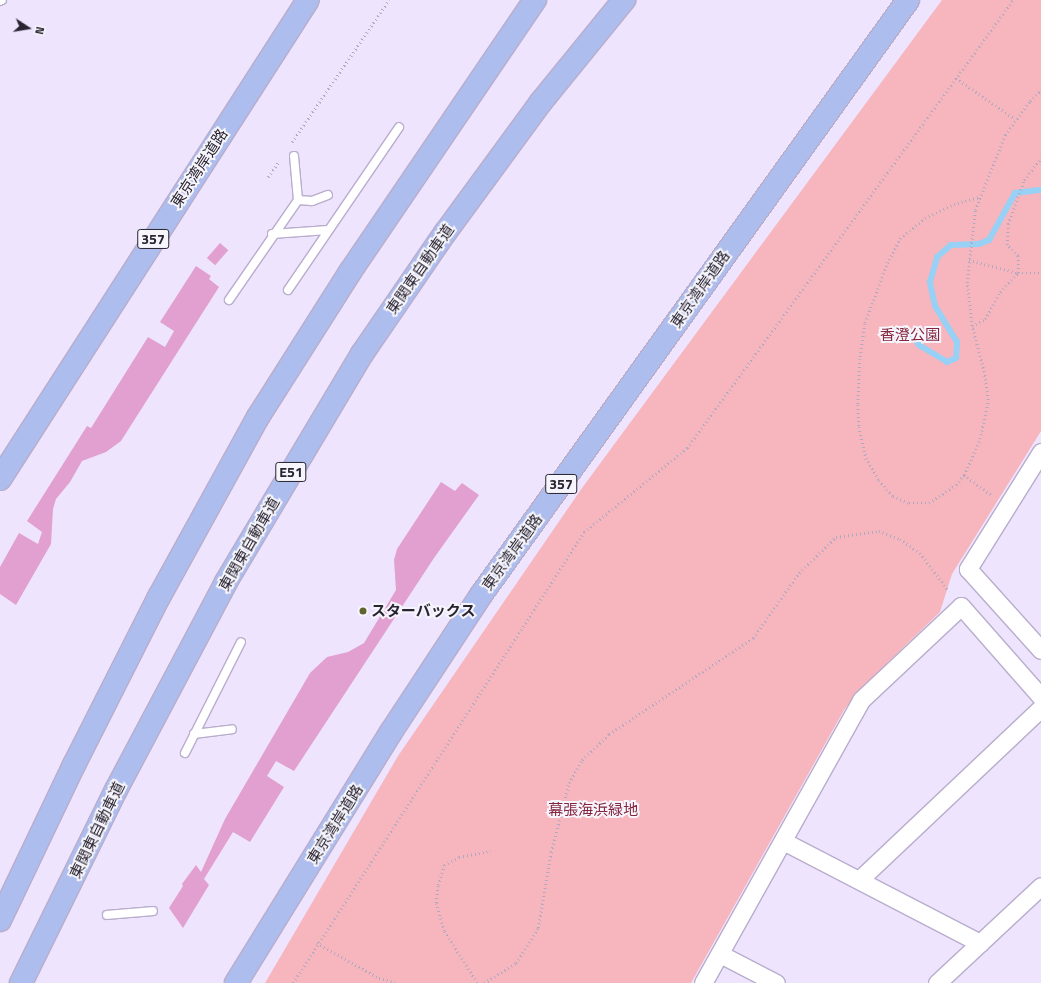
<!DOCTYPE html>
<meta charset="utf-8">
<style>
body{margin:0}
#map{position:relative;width:1041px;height:983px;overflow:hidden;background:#eee4fe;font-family:"Titillium Web","Noto Sans JP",sans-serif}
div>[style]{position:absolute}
.green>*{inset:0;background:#f7b5be}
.stream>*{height:6px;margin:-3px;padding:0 3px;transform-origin:3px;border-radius:3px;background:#97d1f6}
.building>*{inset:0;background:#e1a0d0;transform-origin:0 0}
.path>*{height:2.5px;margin-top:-1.25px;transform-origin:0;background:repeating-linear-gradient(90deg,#b1a9bf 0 1px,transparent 0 4px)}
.roads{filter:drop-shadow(1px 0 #b9adcc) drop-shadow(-1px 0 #b9adcc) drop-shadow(0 1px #b9adcc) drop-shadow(0 -1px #b9adcc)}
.lane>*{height:8px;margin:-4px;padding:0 4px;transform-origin:4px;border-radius:4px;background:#fff}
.street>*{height:17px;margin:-8.5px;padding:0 8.5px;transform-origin:8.5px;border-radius:8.5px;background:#fff}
.highway>*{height:22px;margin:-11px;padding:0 11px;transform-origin:11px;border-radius:11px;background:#adbded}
.dots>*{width:11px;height:11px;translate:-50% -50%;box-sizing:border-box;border:2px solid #f7f5fc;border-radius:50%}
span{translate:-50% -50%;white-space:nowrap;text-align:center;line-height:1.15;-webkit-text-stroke:4px #f7f5fc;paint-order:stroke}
.shield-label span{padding:1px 3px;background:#f7f5fc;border:1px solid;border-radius:3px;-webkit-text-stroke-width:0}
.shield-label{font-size:14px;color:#282430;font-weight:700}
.street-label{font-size:15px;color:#282430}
.park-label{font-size:15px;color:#85263e}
.poi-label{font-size:15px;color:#282430;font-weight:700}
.left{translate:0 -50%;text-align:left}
.north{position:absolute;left:8px;top:8px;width:40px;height:40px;-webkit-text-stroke:3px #f7f5fc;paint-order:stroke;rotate:102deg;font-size:11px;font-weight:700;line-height:16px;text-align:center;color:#282430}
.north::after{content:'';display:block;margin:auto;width:14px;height:18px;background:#282430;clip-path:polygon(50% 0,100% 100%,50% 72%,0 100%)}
</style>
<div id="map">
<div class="green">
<i style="clip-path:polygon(942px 0,1041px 0,1041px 431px,952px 574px,940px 612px,861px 688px,844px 710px,691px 983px,265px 983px,398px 756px,582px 488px)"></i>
</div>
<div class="stream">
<i style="left:913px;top:337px;width:10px;rotate:53deg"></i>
<i style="left:919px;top:345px;width:33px;rotate:31deg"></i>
<i style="left:947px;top:362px;width:10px;rotate:-24deg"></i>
<i style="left:956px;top:358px;width:16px;rotate:-86deg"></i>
<i style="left:957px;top:342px;width:42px;rotate:-121.4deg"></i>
<i style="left:935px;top:306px;width:25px;rotate:-102deg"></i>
<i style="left:930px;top:282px;width:26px;rotate:-74deg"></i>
<i style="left:937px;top:257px;width:18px;rotate:-41deg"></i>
<i style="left:951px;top:245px;width:28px;rotate:-2deg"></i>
<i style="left:979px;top:244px;width:11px;rotate:-22deg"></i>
<i style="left:989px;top:240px;width:54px;rotate:-61deg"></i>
<i style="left:1015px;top:193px;width:26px;rotate:-7deg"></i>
</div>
<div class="building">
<i style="left:220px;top:243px;width:11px;height:20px;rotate:41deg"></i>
<i style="clip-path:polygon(196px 266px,211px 276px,209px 279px,219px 287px,121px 441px,106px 452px,82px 461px,70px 482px,56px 499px,53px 509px,51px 544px,16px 605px,0 594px,0 567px,19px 533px,38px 544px,42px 532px,27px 521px,87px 426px,91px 428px,148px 337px,165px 347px,174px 331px,160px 322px)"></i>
<i style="clip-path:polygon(441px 482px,455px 491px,462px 483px,479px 495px,434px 558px,294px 771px,276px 761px,267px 776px,284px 787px,250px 842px,233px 832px,204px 879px,209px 885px,183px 928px,169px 908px,183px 886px,182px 884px,196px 865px,201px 872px,225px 819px,310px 673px,327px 657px,348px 652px,364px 643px,396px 590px,394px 560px,397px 549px)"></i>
</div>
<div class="path">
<i style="left:956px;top:78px;width:72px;rotate:34.8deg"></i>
<i style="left:292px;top:142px;width:172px;rotate:-55.7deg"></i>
<i style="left:268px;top:177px;width:19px;rotate:-55deg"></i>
<i style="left:978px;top:198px;width:24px;rotate:165deg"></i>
<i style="left:955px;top:204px;width:32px;rotate:154deg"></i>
<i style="left:926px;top:218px;width:32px;rotate:141deg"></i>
<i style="left:901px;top:238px;width:27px;rotate:118deg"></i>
<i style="left:888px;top:262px;width:66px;rotate:110.4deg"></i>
<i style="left:865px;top:324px;width:35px;rotate:98deg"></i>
<i style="left:860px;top:359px;width:46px;rotate:92.5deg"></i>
<i style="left:858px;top:405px;width:22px;rotate:87deg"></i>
<i style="left:859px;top:427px;width:32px;rotate:77deg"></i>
<i style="left:866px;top:458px;width:26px;rotate:59deg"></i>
<i style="left:879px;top:480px;width:21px;rotate:49deg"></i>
<i style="left:893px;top:496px;width:17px;rotate:24deg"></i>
<i style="left:909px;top:503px;width:20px"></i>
<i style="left:929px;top:503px;width:32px;rotate:-34deg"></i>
<i style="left:956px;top:485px;width:13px;rotate:-51deg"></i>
<i style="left:964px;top:475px;width:39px;rotate:-66deg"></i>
<i style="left:980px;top:439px;width:40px;rotate:-78deg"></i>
<i style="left:988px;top:400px;width:28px;rotate:-98deg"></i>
<i style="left:984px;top:372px;width:48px;rotate:-104.6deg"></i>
<i style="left:972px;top:326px;width:43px;rotate:-96.6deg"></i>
<i style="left:967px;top:283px;width:73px;rotate:-83.7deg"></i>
<i style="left:975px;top:210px;width:81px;rotate:-68.2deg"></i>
<i style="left:1005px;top:135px;width:42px;rotate:-53.7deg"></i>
<i style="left:1030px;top:101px;width:16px;rotate:-45deg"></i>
<i style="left:969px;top:260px;width:51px;rotate:14.9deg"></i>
<i style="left:1018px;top:273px;width:23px"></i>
<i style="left:972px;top:326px;width:15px;rotate:-28deg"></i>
<i style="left:985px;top:319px;width:31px;rotate:-61deg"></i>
<i style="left:1000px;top:292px;width:26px;rotate:-47deg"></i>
<i style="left:1018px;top:273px;width:17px;rotate:-90deg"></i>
<i style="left:1018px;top:256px;width:16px;rotate:-135deg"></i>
<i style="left:1007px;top:245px;width:21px;rotate:-87deg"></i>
<i style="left:1008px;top:224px;width:47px;rotate:-70deg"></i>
<i style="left:1024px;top:180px;width:28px;rotate:-52deg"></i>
<i style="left:964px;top:475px;width:34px;rotate:36deg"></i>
<i style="left:317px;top:943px;width:71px;rotate:29.4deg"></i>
<i style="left:379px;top:978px;width:18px;rotate:16deg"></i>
<i style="left:293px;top:983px;width:537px;rotate:-57.17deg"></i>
<i style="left:584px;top:532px;width:133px;rotate:-39.2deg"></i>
<i style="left:687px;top:448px;width:554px;rotate:-53.96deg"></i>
<i style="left:477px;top:983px;width:62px;rotate:-122.4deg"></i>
<i style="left:444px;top:931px;width:29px;rotate:-106deg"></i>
<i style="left:436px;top:903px;width:18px;rotate:-84deg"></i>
<i style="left:438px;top:885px;width:21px;rotate:-73deg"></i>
<i style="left:444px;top:865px;width:17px;rotate:-28deg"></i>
<i style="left:459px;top:857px;width:32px;rotate:-11deg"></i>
<i style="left:484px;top:983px;width:38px;rotate:-32deg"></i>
<i style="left:516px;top:963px;width:41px;rotate:-57.8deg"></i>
<i style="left:538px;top:928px;width:77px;rotate:-80.3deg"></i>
<i style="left:551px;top:852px;width:71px;rotate:-75.4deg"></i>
<i style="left:569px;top:783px;width:26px;rotate:-61deg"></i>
<i style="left:582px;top:760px;width:37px;rotate:-44deg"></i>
<i style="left:609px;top:734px;width:173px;rotate:-33.7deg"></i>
<i style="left:753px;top:638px;width:80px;rotate:-54.7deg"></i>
<i style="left:799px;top:573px;width:52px;rotate:-44.2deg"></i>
<i style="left:836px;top:537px;width:43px;rotate:-7.9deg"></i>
<i style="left:879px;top:531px;width:22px;rotate:21deg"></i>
<i style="left:900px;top:539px;width:24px;rotate:35deg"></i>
<i style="left:920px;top:553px;width:48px;rotate:52.7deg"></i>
</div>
<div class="roads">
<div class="lane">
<i style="left:0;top:1px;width:2px;rotate:-27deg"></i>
<i style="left:294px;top:156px;width:44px;rotate:84.8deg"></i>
<i style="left:272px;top:234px;width:56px;rotate:-4.1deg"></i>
<i style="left:288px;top:290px;width:197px;rotate:-55.7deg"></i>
<i style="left:229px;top:300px;width:121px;rotate:-55.4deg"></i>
<i style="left:298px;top:200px;width:14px;rotate:4deg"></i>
<i style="left:312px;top:201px;width:17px;rotate:-21deg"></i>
<i style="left:194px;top:734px;width:38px;rotate:-7deg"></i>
<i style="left:185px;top:753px;width:124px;rotate:-63.2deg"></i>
<i style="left:107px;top:915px;width:46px;rotate:-5deg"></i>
</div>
<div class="street">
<i style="left:1041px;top:452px;width:138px;rotate:122deg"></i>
<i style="left:968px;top:569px;width:109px;rotate:48deg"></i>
<i style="left:783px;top:841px;width:222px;rotate:27.4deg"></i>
<i style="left:859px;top:880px;width:250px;rotate:-43.4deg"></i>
<i style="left:720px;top:954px;width:63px;rotate:27.4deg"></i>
<i style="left:703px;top:983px;width:324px;rotate:-60.8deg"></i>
<i style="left:861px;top:700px;width:137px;rotate:-43.2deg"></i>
<i style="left:961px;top:606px;width:121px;rotate:48.7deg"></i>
<i style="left:937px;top:983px;width:142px;rotate:-43deg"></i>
</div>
<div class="highway">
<i style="left:0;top:479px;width:569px;rotate:-57.26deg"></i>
<i style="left:0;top:920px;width:172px;rotate:-64.5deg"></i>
<i style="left:74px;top:765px;width:188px;rotate:-63.2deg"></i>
<i style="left:159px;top:597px;width:205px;rotate:-61.2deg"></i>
<i style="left:258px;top:417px;width:172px;rotate:-57.6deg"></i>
<i style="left:350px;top:272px;width:329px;rotate:-55.8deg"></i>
<i style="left:21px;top:983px;width:215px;rotate:-63.8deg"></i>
<i style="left:116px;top:790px;width:235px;rotate:-62.1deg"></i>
<i style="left:226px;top:582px;width:265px;rotate:-59.2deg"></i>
<i style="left:362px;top:354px;width:147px;rotate:-55.6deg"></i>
<i style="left:445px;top:233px;width:162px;rotate:-53.8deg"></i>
<i style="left:541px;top:102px;width:132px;rotate:-50.9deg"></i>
<i style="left:236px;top:983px;width:295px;rotate:-58.3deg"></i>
<i style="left:391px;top:732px;width:164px;rotate:-56.7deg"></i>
<i style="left:481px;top:595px;width:732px;rotate:-54.33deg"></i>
</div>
</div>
<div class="dots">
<i style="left:363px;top:611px;background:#62622f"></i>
</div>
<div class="shield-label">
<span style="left:153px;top:239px">357</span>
<span style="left:291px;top:472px">E51</span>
<span style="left:561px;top:484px">357</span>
</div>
<div class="street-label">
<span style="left:199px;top:168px;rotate:-57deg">東京湾岸道路</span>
<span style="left:420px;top:269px;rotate:-55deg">東関東自動車道</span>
<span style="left:700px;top:289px;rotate:-55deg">東京湾岸道路</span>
<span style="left:249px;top:544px;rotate:-60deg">東関東自動車道</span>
<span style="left:512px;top:552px;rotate:-54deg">東京湾岸道路</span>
<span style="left:335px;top:824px;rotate:-58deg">東京湾岸道路</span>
<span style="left:97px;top:830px;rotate:-64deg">東関東自動車道</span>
</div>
<div class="park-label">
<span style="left:910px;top:335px">香澄公園</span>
<span style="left:593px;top:810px">幕張海浜緑地</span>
</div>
<div class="poi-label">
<span class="left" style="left:371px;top:611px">スターバックス</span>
</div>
<div class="north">N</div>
</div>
